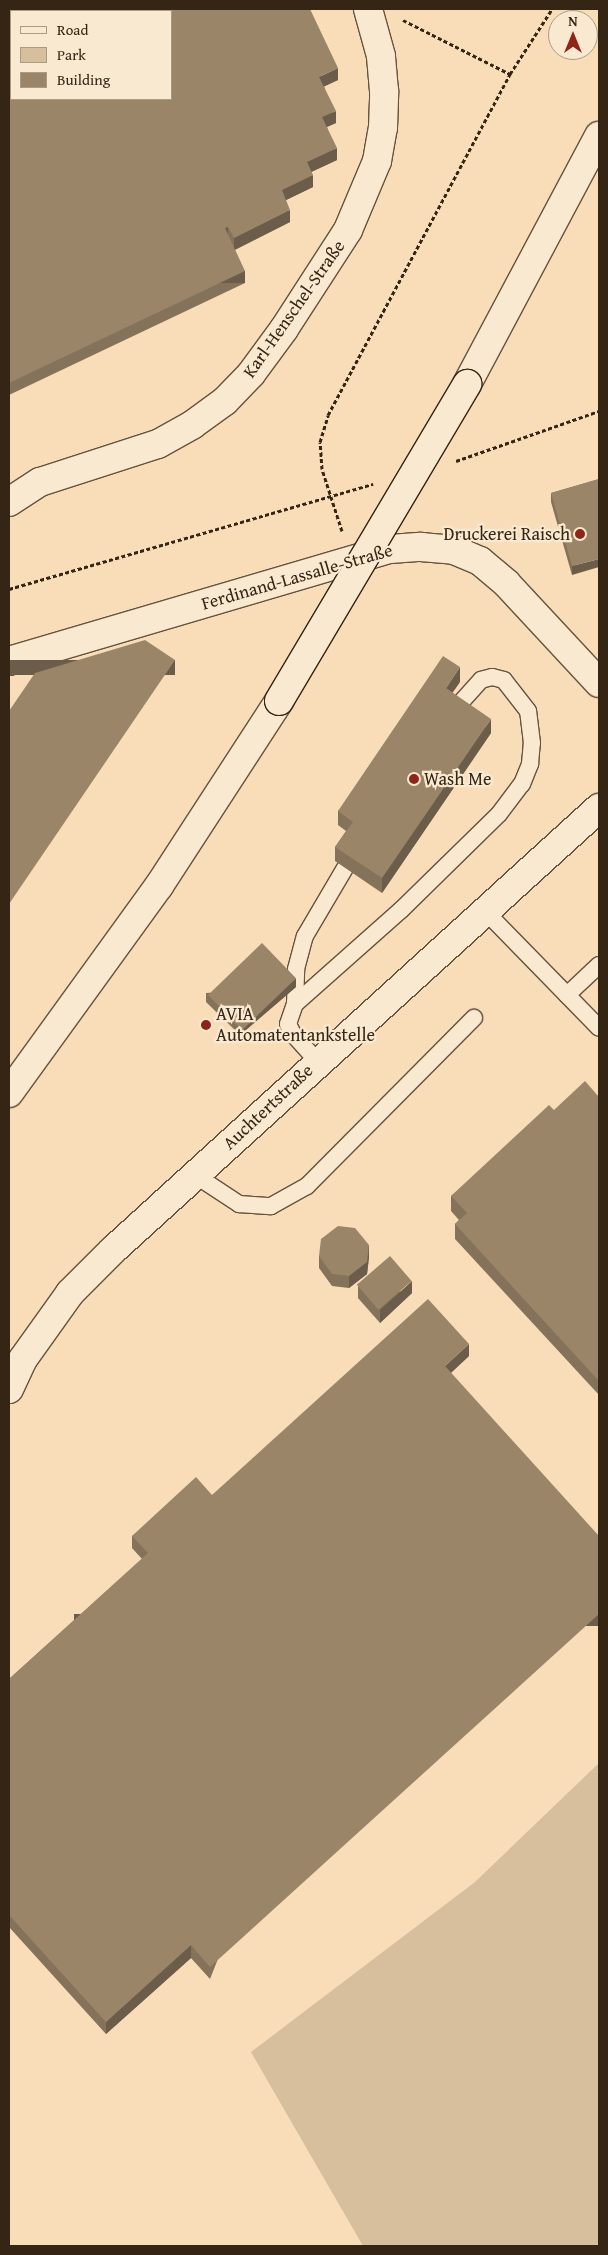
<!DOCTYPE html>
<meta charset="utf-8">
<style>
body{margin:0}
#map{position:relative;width:608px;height:2255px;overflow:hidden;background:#f8ddb8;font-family:"Gentium Book Plus",serif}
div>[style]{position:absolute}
.green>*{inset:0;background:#d7be9c}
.path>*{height:3px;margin-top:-1.5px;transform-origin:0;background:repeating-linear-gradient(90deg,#342514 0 4px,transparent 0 6.5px)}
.roads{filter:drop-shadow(1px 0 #65533d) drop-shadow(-1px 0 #65533d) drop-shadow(0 1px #65533d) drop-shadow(0 -1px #65533d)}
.lane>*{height:16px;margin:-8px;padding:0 8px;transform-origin:8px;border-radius:8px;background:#fae9d1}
.street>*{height:28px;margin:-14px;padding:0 14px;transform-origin:14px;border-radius:14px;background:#fae9d1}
.secondary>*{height:28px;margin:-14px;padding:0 14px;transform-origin:14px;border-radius:14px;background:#fae9d1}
.bridges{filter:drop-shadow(1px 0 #342514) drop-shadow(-1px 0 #342514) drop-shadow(0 1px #342514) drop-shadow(0 -1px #342514)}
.secondary-bridge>*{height:28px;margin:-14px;padding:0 14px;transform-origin:14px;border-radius:14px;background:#fae9d1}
.wall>*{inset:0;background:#84725a}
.shaded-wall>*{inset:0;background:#6c5d4a;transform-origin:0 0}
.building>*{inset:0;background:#9a8569;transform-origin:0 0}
.dots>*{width:14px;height:14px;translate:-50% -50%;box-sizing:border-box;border:2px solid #fae9d1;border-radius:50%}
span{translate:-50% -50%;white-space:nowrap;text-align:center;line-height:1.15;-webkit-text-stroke:4.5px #fae9d1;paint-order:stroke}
.street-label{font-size:18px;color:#342514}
.poi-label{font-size:18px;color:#342514}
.right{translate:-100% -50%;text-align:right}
.left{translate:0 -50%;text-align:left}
.frame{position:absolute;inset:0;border:10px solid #342514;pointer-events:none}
.legend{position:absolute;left:10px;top:10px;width:162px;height:90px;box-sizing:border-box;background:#fae9d1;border:1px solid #ab9b85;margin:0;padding:6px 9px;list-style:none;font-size:15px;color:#342514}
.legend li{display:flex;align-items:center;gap:10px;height:25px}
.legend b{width:25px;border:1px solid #ab9b85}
.north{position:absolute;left:548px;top:10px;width:50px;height:50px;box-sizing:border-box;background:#fae9d1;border:1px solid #ab9b85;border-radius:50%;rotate:0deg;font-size:14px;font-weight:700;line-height:20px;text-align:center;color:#342514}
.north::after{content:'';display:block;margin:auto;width:18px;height:22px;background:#8f2418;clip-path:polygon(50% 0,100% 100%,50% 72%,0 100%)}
</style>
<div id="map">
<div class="green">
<i style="clip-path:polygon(599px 1763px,599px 2246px,363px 2246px,251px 2052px,475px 1882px)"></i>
</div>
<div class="path">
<i style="left:403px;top:20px;width:120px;rotate:26.8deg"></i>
<i style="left:456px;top:461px;width:151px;rotate:-19.3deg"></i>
<i style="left:342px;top:531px;width:65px;rotate:-107.9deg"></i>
<i style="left:322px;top:469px;width:27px;rotate:-94deg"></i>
<i style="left:320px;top:442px;width:28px;rotate:-73deg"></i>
<i style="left:328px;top:415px;width:387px;rotate:-61.9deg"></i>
<i style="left:510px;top:74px;width:77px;rotate:-57.1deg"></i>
<i style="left:9px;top:589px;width:379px;rotate:-16.1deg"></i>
</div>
<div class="roads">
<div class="lane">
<i style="left:485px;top:911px;width:163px;rotate:45.7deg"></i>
<i style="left:567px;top:995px;width:44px;rotate:-43.2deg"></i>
<i style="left:295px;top:1004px;width:35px;rotate:-88deg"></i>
<i style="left:296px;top:969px;width:34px;rotate:-75deg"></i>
<i style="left:305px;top:936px;width:79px;rotate:-59.5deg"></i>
<i style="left:318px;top:1062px;width:38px;rotate:-132deg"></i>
<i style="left:293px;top:1034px;width:11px;rotate:-117deg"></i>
<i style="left:288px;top:1024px;width:21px;rotate:-71deg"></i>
<i style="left:295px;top:1004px;width:142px;rotate:-41.6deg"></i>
<i style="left:401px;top:910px;width:137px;rotate:-44.4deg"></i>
<i style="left:499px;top:814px;width:38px;rotate:-53deg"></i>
<i style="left:522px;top:784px;width:22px;rotate:-68deg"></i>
<i style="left:530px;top:764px;width:21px;rotate:-85deg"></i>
<i style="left:532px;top:743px;width:32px;rotate:-97deg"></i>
<i style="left:528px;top:711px;width:39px;rotate:-128deg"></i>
<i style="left:504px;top:680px;width:12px;rotate:-166deg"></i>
<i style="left:492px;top:677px;width:11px;rotate:165deg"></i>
<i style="left:481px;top:680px;width:39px;rotate:132deg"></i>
<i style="left:195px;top:1175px;width:53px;rotate:33.4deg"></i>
<i style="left:239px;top:1204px;width:32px;rotate:4deg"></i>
<i style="left:271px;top:1206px;width:41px;rotate:-29.1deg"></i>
<i style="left:307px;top:1186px;width:237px;rotate:-45.2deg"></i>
</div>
<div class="street">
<i style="left:9px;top:502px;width:37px;rotate:-33deg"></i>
<i style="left:40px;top:482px;width:124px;rotate:-17.9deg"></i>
<i style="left:158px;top:444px;width:39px;rotate:-29deg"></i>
<i style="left:192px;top:425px;width:41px;rotate:-36deg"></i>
<i style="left:225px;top:401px;width:37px;rotate:-46deg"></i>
<i style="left:251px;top:374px;width:56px;rotate:-53.7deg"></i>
<i style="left:284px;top:329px;width:118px;rotate:-57.1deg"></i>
<i style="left:348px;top:230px;width:75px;rotate:-67.2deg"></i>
<i style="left:377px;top:161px;width:34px;rotate:-80deg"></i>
<i style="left:383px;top:128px;width:37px;rotate:-88deg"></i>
<i style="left:384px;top:91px;width:35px;rotate:-95deg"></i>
<i style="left:381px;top:56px;width:49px;rotate:-105.5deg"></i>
</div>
<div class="secondary">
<i style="left:467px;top:384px;width:281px;rotate:-62deg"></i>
<i style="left:9px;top:661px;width:397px;rotate:-16.4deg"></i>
<i style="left:390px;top:549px;width:31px;rotate:-4deg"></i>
<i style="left:421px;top:547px;width:33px;rotate:5deg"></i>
<i style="left:454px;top:550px;width:28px;rotate:23deg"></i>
<i style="left:480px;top:561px;width:35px;rotate:40deg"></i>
<i style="left:507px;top:584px;width:135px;rotate:47.1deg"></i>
<i style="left:9px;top:1093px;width:256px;rotate:-54.1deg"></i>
<i style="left:159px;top:886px;width:221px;rotate:-57deg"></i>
<i style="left:9px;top:1389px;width:33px;rotate:-65deg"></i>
<i style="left:23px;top:1359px;width:81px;rotate:-54.5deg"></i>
<i style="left:70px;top:1293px;width:61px;rotate:-45deg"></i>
<i style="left:113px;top:1250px;width:657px;rotate:-42.29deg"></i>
</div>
</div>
<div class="bridges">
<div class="secondary-bridge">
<i style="left:279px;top:701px;width:369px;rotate:-59.3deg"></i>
</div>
</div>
<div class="wall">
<i style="clip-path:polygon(9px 9px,338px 80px,324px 86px,336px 123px,327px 127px,337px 160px,311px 172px,313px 187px,286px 200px,290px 222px,235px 250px,245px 283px,9px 395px)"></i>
<i style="clip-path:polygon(599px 479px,572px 575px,551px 502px,551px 493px)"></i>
<i style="clip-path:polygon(460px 682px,452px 693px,491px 733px,382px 893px,335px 861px,335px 847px,346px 831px,338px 825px,338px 811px)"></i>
<i style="clip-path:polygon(296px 987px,240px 1035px,206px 1002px,206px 993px)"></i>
<i style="clip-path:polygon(599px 1097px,599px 1395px,455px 1239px,455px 1224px,459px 1220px,451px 1211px,451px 1196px,554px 1110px)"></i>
<i style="clip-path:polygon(319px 1256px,369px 1257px,367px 1274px,349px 1288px,332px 1286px,319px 1268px)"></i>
<i style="clip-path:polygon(358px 1286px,412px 1293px,380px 1323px,358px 1298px)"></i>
<i style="clip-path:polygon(469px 1356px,451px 1373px,210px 1979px,191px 1958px,106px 2034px,9px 1927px,9px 1679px,142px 1559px,132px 1548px,132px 1536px,212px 1495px)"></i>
</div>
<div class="shaded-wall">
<i style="clip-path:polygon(338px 68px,338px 80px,319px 89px,319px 77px)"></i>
<i style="clip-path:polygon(336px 111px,336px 123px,322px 129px,322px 117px)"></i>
<i style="clip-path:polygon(337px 148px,337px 160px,307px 174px,307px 162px)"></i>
<i style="clip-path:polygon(313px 175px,313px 187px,282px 202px,282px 190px)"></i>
<i style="clip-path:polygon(290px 210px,290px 222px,234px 250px,234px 238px)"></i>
<i style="clip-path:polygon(228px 227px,228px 239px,225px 228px)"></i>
<i style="left:245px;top:271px;width:12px;height:261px;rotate:90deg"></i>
<i style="clip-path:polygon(599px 559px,599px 567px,572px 575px,572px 566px)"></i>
<i style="left:175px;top:660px;width:15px;height:295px;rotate:90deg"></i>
<i style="clip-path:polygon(460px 667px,460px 682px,446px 702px,446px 688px)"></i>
<i style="clip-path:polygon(491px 719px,491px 733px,382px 893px,382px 878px)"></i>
<i style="clip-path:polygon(296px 978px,296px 987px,240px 1035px,240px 1026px)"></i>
<i style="clip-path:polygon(369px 1245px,369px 1257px,367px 1274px,349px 1288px,349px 1276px)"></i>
<i style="clip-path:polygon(412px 1281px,412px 1293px,380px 1323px,380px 1310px)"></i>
<i style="clip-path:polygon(469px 1344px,469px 1356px,445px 1378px,445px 1366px)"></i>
<i style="left:599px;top:1614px;width:12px;height:525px;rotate:90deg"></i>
<i style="clip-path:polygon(191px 1945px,191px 1958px,106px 2034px,106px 2022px)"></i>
</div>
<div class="building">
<i style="clip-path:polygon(evenodd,9px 9px,310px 9px,338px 68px,319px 77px,336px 111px,322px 117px,337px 148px,307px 162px,313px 175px,282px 190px,290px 210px,234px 238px,228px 227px,225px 228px,245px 271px,9px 383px,9px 9px,11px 11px,171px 11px,171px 99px,11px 99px,11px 11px)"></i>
<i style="clip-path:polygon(599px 479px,599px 559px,572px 566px,551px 493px)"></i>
<i style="clip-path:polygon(145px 640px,175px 660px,9px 904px,9px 711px,35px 673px)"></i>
<i style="clip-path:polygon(443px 656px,460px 667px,446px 688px,491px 719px,382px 878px,335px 847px,353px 822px,338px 811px)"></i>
<i style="left:262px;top:943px;width:49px;height:75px;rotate:46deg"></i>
<i style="clip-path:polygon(585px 1081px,599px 1097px,599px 1381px,455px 1224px,467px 1213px,451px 1196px,549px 1105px,554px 1110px)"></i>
<i style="clip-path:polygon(338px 1226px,355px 1228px,369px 1245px,367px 1262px,349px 1276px,332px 1274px,319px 1256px,321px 1239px)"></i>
<i style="left:390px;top:1256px;width:33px;height:44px;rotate:49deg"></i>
<i style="clip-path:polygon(428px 1299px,469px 1344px,445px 1366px,599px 1536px,599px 1614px,210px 1967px,191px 1945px,106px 2022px,9px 1915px,9px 1679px,148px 1553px,132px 1536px,196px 1477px,212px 1495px)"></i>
</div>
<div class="dots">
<i style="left:580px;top:534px;background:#8f2418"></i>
<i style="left:414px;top:779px;background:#8f2418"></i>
<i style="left:206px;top:1025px;background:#8f2418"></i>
</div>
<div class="street-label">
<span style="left:294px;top:309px;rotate:-55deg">Karl-Henschel-Straße</span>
<span style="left:297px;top:577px;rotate:-16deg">Ferdinand-Lassalle-Straße</span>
<span style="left:268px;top:1107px;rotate:-43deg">Auchtertstraße</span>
</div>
<div class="poi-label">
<span class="right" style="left:570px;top:534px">Druckerei Raisch</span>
<span class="left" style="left:424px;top:779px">Wash Me</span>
<span class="left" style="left:216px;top:1025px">AVIA<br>Automatentankstelle</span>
</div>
<div class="frame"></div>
<ul class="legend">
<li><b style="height:6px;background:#fae9d1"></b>Road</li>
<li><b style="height:14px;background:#d7be9c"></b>Park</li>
<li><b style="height:14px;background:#9a8569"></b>Building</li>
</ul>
<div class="north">N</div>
</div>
